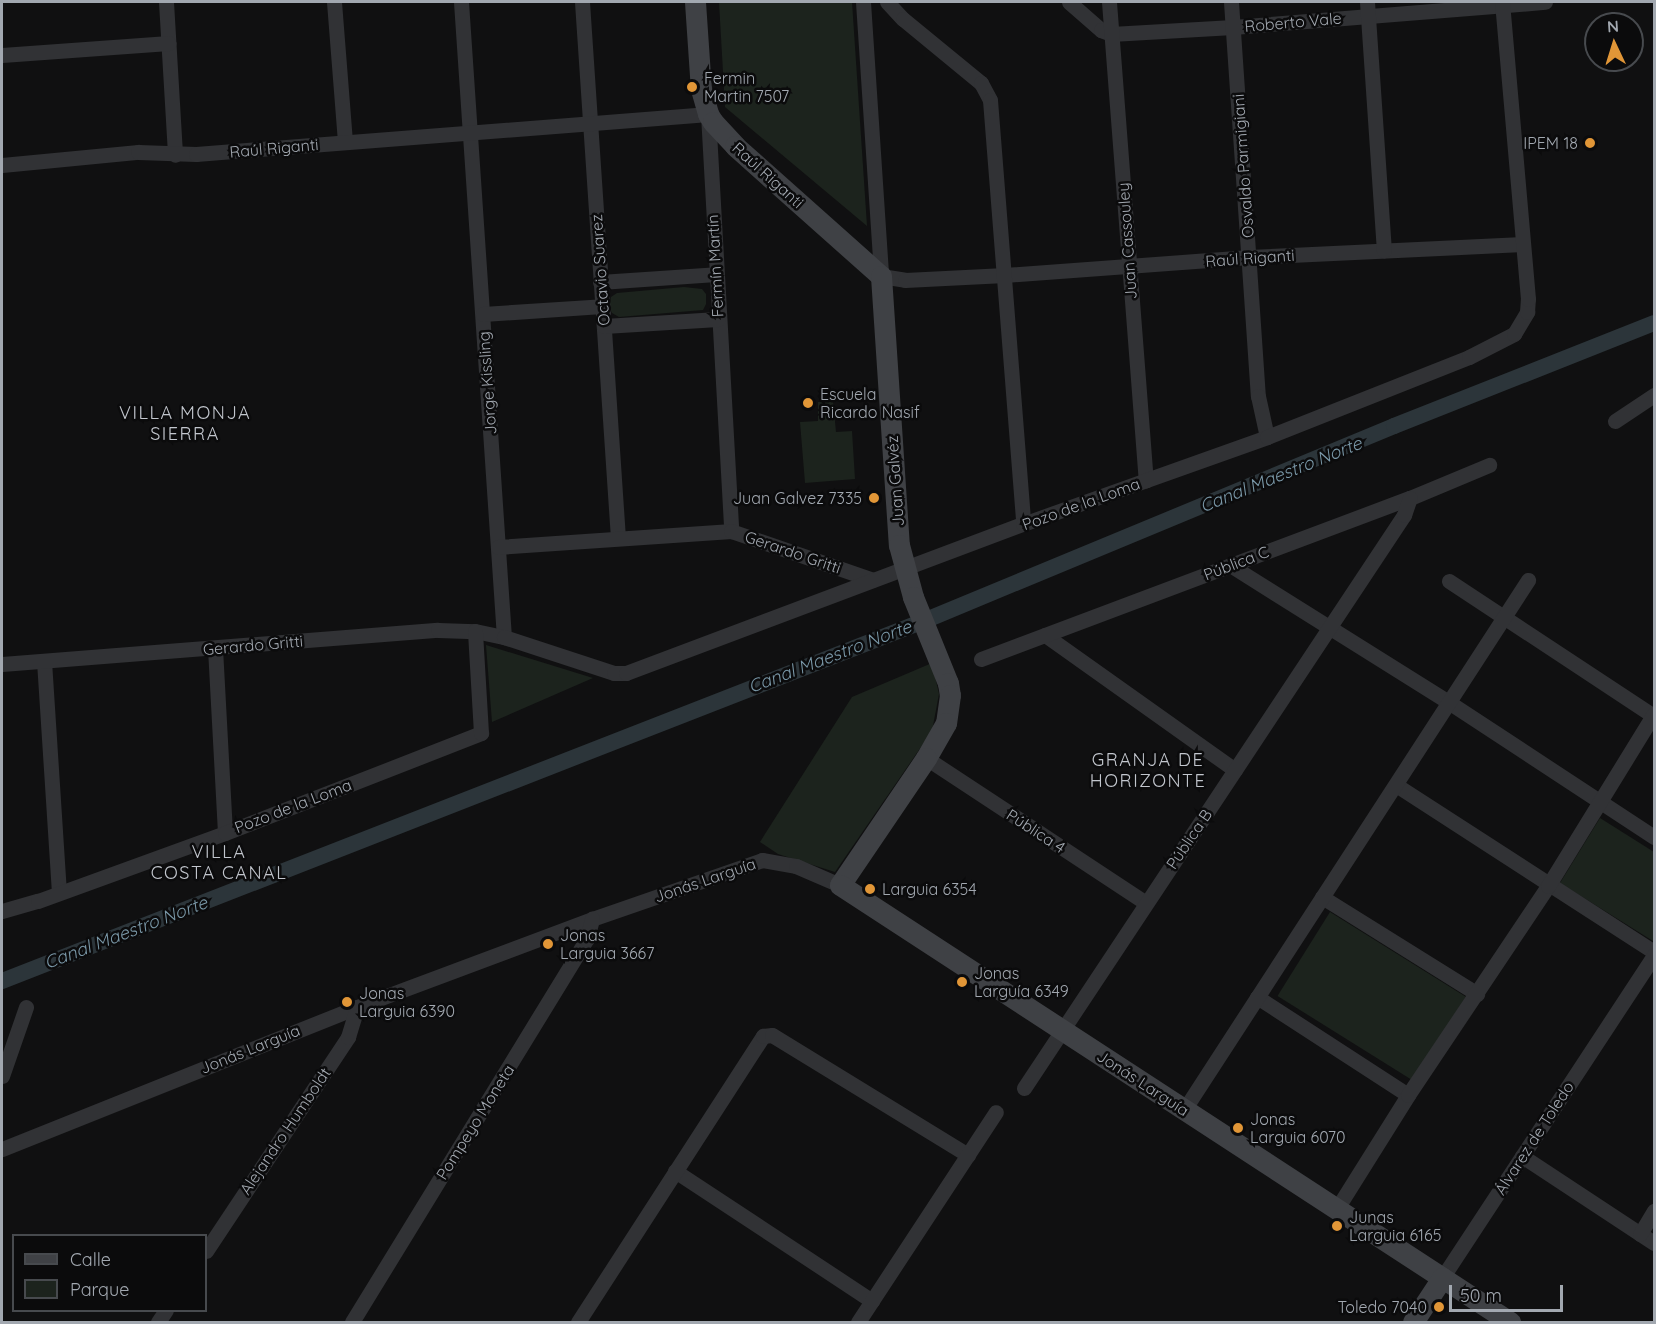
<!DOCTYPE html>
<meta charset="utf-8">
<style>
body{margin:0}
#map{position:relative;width:1656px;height:1324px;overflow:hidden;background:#101011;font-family:Quicksand,sans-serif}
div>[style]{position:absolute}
.green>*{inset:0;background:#1c231d;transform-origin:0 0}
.canal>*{height:16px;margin:-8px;padding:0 8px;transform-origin:8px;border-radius:8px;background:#2c353a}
.minor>*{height:15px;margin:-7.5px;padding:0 7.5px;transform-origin:7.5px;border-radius:7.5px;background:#313235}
.secondary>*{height:21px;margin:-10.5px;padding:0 10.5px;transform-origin:10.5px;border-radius:10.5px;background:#3f4145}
.dots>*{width:16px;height:16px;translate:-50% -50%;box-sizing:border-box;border:3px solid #0b0b0c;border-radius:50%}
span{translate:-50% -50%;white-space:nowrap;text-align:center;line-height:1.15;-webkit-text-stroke:5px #0b0b0c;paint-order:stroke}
.street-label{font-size:16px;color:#a2a8b0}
.poi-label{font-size:16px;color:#a2a8b0}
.left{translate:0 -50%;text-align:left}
.right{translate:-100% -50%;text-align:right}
.neighbourhood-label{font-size:18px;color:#c2c6cd;letter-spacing:1.5px}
.water-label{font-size:18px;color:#7b99a9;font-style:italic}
.frame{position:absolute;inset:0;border:3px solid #a2a8b0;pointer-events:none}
.legend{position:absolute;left:12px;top:1234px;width:195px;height:78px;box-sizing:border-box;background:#0b0b0c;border:2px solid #474a4e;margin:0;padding:8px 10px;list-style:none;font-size:18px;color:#a2a8b0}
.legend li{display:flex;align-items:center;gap:12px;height:30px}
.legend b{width:30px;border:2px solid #474a4e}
.north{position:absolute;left:1584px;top:12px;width:60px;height:60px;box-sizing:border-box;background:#0b0b0c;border:2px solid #474a4e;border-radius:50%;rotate:356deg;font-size:16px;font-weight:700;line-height:24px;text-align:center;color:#a2a8b0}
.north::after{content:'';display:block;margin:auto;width:21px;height:27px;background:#e19637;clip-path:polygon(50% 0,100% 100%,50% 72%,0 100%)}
.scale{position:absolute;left:1449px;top:1285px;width:114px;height:27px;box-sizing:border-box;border:3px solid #a2a8b0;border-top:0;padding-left:8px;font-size:18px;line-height:21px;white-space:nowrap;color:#a2a8b0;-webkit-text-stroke:4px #0b0b0c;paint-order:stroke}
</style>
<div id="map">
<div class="green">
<i style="clip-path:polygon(719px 2px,852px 2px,867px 226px,725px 107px)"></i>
<i style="clip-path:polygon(684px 287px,702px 289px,706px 294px,706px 304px,703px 310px,619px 317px,612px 313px,609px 307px,611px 297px,617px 293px)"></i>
<i style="clip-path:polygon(833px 401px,836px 432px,852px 431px,855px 479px,805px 483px,800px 422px,818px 421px,818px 402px)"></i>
<i style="clip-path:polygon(486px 645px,593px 678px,492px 722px)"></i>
<i style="clip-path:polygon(932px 663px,939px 694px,932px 731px,835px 872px,778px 854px,760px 842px,852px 697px)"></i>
<i style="clip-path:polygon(1600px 818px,1654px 852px,1653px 941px,1560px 883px)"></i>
<i style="left:1330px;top:912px;width:160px;height:99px;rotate:32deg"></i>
</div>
<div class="canal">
<i style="left:2px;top:981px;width:997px;rotate:-21.34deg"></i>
<i style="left:931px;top:618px;width:501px;rotate:-22.52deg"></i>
<i style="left:1394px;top:426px;width:280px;rotate:-21.6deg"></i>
</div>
<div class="minor">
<i style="left:166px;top:2px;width:153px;rotate:86.6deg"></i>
<i style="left:334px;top:2px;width:140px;rotate:85.5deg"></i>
<i style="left:461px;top:2px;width:636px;rotate:86.13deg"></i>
<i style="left:582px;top:2px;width:537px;rotate:86.16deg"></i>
<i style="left:863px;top:2px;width:275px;rotate:86.2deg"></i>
<i style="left:881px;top:276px;width:24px;rotate:9deg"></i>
<i style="left:905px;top:280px;width:100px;rotate:-2.9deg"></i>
<i style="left:1005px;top:275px;width:245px;rotate:-4.2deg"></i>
<i style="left:1249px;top:257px;width:274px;rotate:-2.7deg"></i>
<i style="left:887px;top:2px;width:23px;rotate:47deg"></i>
<i style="left:903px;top:19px;width:101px;rotate:39.4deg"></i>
<i style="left:981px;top:83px;width:19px;rotate:62deg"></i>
<i style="left:990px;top:100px;width:425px;rotate:85.5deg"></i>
<i style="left:1069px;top:2px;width:43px;rotate:41.2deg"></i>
<i style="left:1101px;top:30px;width:11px;rotate:22deg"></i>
<i style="left:1111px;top:34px;width:122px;rotate:-3.3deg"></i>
<i style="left:1233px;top:27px;width:313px;rotate:-4.6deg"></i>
<i style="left:1109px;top:2px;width:480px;rotate:85.6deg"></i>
<i style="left:1231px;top:2px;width:395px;rotate:86.1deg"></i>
<i style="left:1258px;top:396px;width:42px;rotate:77.6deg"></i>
<i style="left:1367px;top:2px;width:249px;rotate:86.1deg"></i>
<i style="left:2px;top:55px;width:167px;rotate:-4.1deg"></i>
<i style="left:2px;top:165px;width:137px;rotate:-5.5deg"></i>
<i style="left:138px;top:152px;width:58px;rotate:2deg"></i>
<i style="left:196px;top:154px;width:514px;rotate:-4.47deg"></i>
<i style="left:708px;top:114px;width:418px;rotate:86.8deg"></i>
<i style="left:600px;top:282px;width:116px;rotate:-3.9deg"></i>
<i style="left:483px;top:314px;width:119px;rotate:-3.8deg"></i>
<i style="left:604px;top:326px;width:114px;rotate:-3.5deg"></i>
<i style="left:1615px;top:421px;width:47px;rotate:-33.7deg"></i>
<i style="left:498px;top:547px;width:234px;rotate:-3.9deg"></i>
<i style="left:731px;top:531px;width:150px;rotate:19deg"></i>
<i style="left:1230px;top:565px;width:260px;rotate:32.1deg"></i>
<i style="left:1450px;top:703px;width:244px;rotate:33.3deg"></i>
<i style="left:1449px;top:581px;width:245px;rotate:33.4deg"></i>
<i style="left:1045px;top:635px;width:233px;rotate:35.4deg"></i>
<i style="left:215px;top:648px;width:185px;rotate:86.9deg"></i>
<i style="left:981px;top:659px;width:458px;rotate:-20.6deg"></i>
<i style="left:1410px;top:498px;width:86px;rotate:-22.7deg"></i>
<i style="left:44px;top:661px;width:232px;rotate:86.3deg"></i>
<i style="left:2px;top:664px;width:437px;rotate:-4.5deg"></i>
<i style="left:438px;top:630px;width:37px;rotate:2deg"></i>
<i style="left:475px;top:631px;width:30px;rotate:12deg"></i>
<i style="left:504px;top:637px;width:116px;rotate:18.1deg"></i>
<i style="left:614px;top:673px;width:12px"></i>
<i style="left:626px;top:673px;width:424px;rotate:-20.6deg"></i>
<i style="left:1023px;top:524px;width:259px;rotate:-19.6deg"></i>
<i style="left:1267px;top:437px;width:217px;rotate:-21.6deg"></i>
<i style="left:1469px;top:357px;width:51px;rotate:-27.1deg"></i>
<i style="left:1514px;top:334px;width:26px;rotate:-59deg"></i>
<i style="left:1527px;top:312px;width:13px;rotate:-86deg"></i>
<i style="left:1528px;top:299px;width:298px;rotate:-95deg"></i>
<i style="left:926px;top:758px;width:263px;rotate:33.4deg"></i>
<i style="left:1396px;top:785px;width:307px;rotate:32.9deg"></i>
<i style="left:1322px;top:897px;width:183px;rotate:32deg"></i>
<i style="left:2px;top:911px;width:37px;rotate:-16deg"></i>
<i style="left:38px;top:901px;width:199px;rotate:-20deg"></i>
<i style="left:225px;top:833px;width:275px;rotate:-21.3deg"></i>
<i style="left:481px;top:733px;width:102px;rotate:-93.4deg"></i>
<i style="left:1257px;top:997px;width:180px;rotate:33deg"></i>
<i style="left:2px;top:1076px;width:73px;rotate:-70.8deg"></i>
<i style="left:1024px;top:1088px;width:688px;rotate:-56.45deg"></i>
<i style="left:1404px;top:515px;width:18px;rotate:-71deg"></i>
<i style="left:1184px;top:1110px;width:632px;rotate:-57.01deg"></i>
<i style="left:2px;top:1149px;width:382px;rotate:-21.8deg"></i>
<i style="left:357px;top:1007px;width:251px;rotate:-20.5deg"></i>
<i style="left:592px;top:919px;width:180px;rotate:-19.1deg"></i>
<i style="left:762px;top:860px;width:35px;rotate:10deg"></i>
<i style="left:796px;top:866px;width:48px;rotate:23.4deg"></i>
<i style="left:1522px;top:1156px;width:158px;rotate:33.4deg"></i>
<i style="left:675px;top:1171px;width:236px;rotate:33.4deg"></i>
<i style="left:1336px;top:1210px;width:136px;rotate:-57.9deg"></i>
<i style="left:1408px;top:1095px;width:252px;rotate:-56.2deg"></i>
<i style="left:1548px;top:886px;width:202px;rotate:-58.4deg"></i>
<i style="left:1640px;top:1234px;width:27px;rotate:-59deg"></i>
<i style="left:206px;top:1251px;width:257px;rotate:-56.4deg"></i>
<i style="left:348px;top:1037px;width:31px;rotate:-73deg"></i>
<i style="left:1442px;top:1278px;width:386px;rotate:-56.7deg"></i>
<i style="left:158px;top:1322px;width:14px;rotate:-56deg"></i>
<i style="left:352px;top:1322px;width:449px;rotate:-58.5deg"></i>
<i style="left:587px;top:939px;width:21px;rotate:-76deg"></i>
<i style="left:578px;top:1322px;width:341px;rotate:-57.1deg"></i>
<i style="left:763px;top:1036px;width:9px;rotate:-6deg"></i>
<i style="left:772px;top:1035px;width:230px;rotate:31.5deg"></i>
<i style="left:858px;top:1322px;width:251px;rotate:-56.7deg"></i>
</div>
<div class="secondary">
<i style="left:695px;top:2px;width:87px;rotate:86.1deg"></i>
<i style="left:701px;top:89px;width:26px;rotate:74deg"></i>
<i style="left:708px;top:114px;width:9px;rotate:58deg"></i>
<i style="left:713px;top:122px;width:33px;rotate:47deg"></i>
<i style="left:735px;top:146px;width:195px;rotate:41.7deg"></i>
<i style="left:881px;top:276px;width:270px;rotate:86.2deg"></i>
<i style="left:899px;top:545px;width:54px;rotate:74.9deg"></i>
<i style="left:913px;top:597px;width:93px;rotate:67.9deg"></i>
<i style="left:948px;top:683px;width:12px;rotate:81deg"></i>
<i style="left:950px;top:695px;width:28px;rotate:98deg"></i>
<i style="left:946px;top:723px;width:40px;rotate:119.7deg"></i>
<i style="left:926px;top:758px;width:153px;rotate:124.1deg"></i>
<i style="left:840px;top:885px;width:800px;rotate:33.11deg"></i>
<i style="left:1413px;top:1322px;width:53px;rotate:-56.6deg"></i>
</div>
<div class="dots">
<i style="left:692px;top:87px;background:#e19637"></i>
<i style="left:1590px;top:143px;background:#e19637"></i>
<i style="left:808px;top:403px;background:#e19637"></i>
<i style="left:874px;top:498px;background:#e19637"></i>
<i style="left:870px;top:889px;background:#e19637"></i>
<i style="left:548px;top:944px;background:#e19637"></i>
<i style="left:962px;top:982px;background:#e19637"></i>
<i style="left:347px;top:1002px;background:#e19637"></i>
<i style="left:1238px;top:1128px;background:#e19637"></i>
<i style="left:1337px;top:1226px;background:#e19637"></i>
<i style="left:1439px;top:1307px;background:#e19637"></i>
</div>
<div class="street-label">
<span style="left:1293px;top:22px;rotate:-5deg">Roberto Vale</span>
<span style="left:274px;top:148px;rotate:-5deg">Raúl Riganti</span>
<span style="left:1243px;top:166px;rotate:-94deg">Osvaldo Parmigiani</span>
<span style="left:768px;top:175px;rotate:42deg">Raúl Riganti</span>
<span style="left:1127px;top:241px;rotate:-94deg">Juan Cassouley</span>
<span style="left:1250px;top:258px;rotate:-4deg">Raúl Riganti</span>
<span style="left:715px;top:266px;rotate:-93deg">Fermín Martín</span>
<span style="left:600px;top:270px;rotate:-94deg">Octavio Suarez</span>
<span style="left:487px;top:383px;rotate:-94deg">Jorge Kissling</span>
<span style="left:895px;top:481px;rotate:-94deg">Juan Galvéz</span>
<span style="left:1081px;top:504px;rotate:-20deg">Pozo de la Loma</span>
<span style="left:793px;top:552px;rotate:19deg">Gerardo Gritti</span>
<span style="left:1236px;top:563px;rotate:-21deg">Pública C</span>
<span style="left:253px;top:645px;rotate:-5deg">Gerardo Gritti</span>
<span style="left:293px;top:806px;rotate:-21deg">Pozo de la Loma</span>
<span style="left:1036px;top:831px;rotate:33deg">Pública 4</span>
<span style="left:1189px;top:839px;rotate:-56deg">Pública B</span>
<span style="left:705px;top:880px;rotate:-19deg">Jonás Larguía</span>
<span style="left:250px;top:1049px;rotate:-22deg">Jonás Larguía</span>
<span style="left:1143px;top:1083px;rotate:33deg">Jonás Larguía</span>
<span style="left:475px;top:1122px;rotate:-58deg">Pompeyo Moneta</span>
<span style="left:285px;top:1131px;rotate:-56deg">Alejandro Humboldt</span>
<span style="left:1534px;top:1138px;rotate:-57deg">Álvarez de Toledo</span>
</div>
<div class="poi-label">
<span class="left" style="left:704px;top:87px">Fermin<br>Martin 7507</span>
<span class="right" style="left:1578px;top:143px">IPEM 18</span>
<span class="left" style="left:820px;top:403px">Escuela<br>Ricardo Nasif</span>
<span class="right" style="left:862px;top:498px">Juan Galvez 7335</span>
<span class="left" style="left:882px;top:889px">Larguia 6354</span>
<span class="left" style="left:560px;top:944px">Jonas<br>Larguia 3667</span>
<span class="left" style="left:974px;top:982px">Jonas<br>Larguía 6349</span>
<span class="left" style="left:359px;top:1002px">Jonas<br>Larguia 6390</span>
<span class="left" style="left:1250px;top:1128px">Jonas<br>Larguia 6070</span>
<span class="left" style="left:1349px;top:1226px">Junas<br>Larguia 6165</span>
<span class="right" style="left:1427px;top:1307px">Toledo 7040</span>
</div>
<div class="neighbourhood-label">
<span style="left:185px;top:424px">VILLA MONJA<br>SIERRA</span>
<span style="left:1148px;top:771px">GRANJA DE<br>HORIZONTE</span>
<span style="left:219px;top:863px">VILLA<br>COSTA CANAL</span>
</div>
<div class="water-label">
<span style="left:1281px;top:475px;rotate:-22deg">Canal Maestro Norte</span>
<span style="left:830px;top:657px;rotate:-21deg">Canal Maestro Norte</span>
<span style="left:126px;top:933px;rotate:-21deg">Canal Maestro Norte</span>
</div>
<div class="frame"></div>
<ul class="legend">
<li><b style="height:8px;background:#3f4145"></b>Calle</li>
<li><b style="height:16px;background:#1c231d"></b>Parque</li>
</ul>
<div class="north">N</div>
<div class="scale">50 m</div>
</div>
